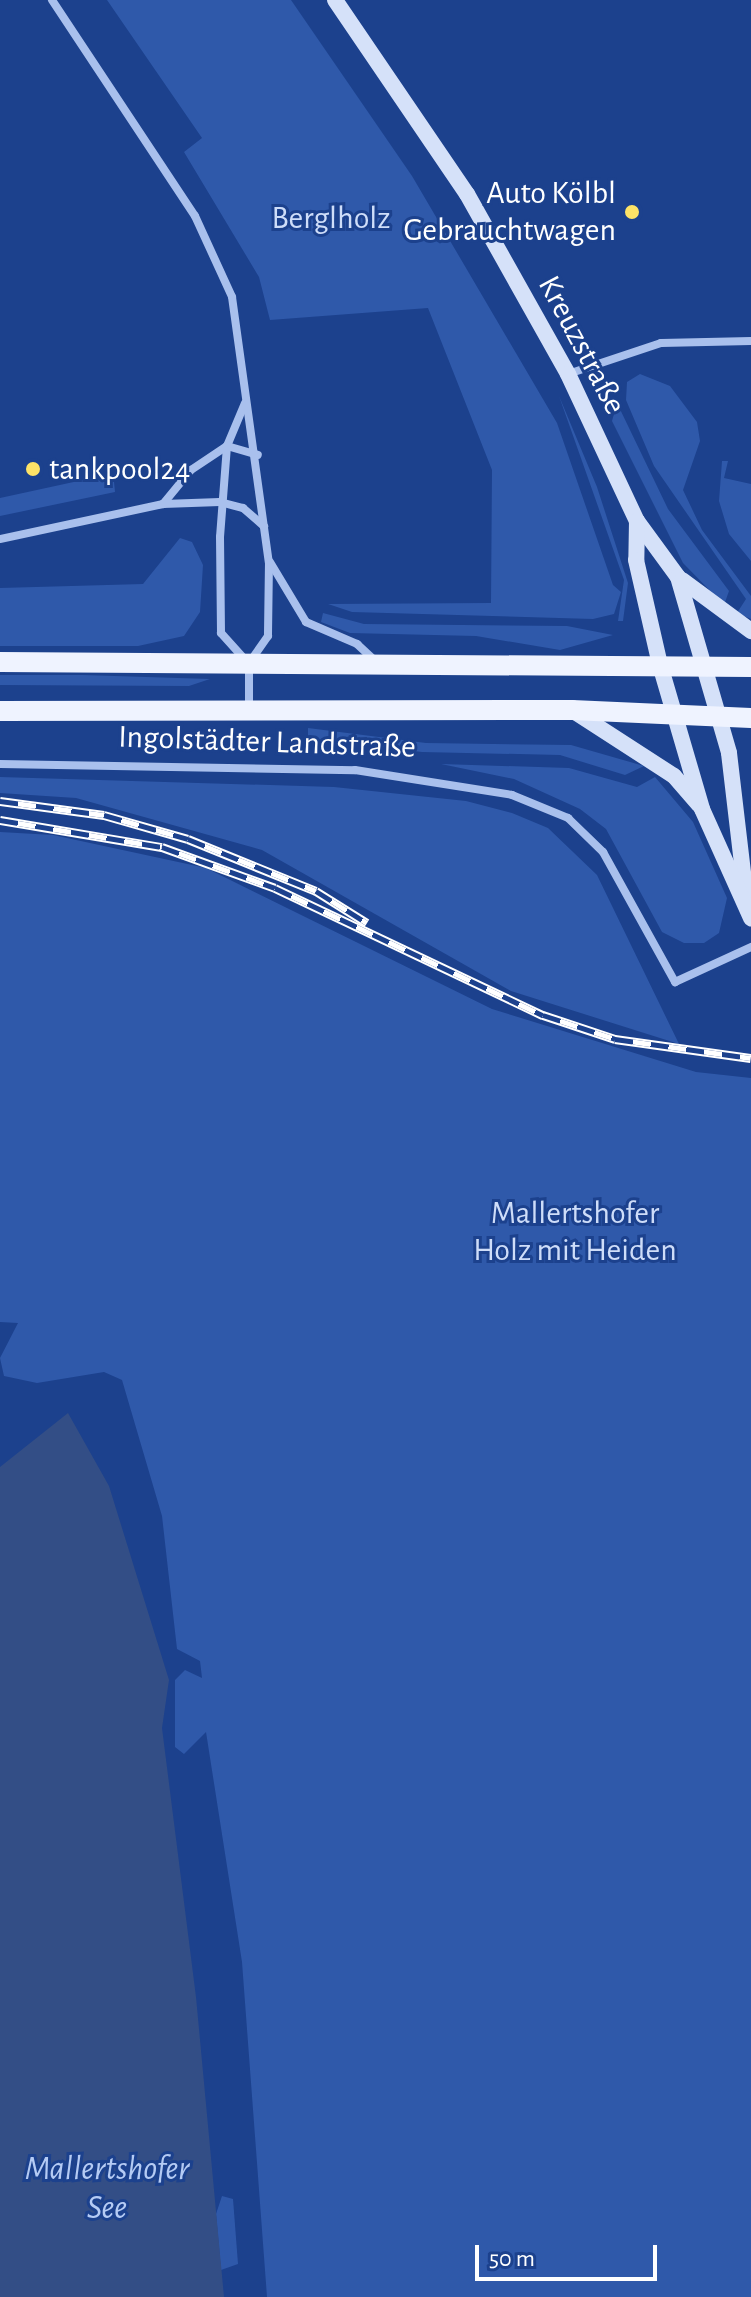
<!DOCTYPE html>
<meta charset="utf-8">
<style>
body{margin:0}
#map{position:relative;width:751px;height:2297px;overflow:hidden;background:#1c418d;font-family:"Alegreya Sans",sans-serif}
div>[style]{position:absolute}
.green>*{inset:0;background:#2f59aa}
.water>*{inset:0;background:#334e86}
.street>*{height:8px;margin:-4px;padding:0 4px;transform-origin:4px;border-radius:4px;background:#a9c0ed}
.secondary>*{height:16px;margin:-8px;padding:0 8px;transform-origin:8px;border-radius:8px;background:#d5e1f9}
.primary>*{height:20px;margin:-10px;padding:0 10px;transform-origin:10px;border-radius:10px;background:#eff3ff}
.rail>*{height:9px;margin-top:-4.5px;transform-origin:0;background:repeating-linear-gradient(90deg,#1c418d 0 18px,#fff 0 36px);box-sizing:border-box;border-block:2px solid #fff}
.dots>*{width:22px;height:22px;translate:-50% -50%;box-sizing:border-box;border:4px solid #1c418d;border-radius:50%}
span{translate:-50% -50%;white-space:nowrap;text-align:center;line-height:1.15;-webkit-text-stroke:6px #1c418d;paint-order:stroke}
.poi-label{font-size:32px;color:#fff}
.right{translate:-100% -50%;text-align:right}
.left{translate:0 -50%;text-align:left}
.park-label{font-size:32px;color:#ceddf9}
.street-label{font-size:32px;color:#fff}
.water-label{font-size:34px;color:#b5cbf4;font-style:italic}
.scale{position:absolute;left:475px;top:2245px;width:182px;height:36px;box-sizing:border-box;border:4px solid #fff;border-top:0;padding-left:10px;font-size:24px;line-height:28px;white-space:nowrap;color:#fff;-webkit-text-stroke:6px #1c418d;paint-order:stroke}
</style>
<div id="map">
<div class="green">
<i style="clip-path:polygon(107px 0,291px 0,412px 176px,557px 423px,613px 585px,621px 592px,614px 614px,593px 619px,352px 612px,328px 604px,491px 603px,492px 470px,428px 308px,270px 320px,259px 277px,184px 152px,202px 138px)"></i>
<i style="clip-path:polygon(640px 374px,670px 386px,697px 422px,700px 441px,683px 490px,702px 530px,751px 596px,751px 619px,737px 613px,746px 599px,654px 466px,626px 400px,627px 382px)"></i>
<i style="clip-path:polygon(559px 396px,597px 487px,628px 583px,623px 621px,618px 621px,624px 580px)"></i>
<i style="clip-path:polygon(617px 403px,668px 509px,729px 591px,724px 605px,683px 563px,612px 421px)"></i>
<i style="clip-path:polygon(722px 461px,728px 461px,724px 478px,751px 484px,751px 561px,729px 534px,719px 501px)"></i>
<i style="clip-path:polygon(92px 478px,114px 482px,115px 492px,0 516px,0 498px)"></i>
<i style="clip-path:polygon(180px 538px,192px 542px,203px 565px,200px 612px,184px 636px,138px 646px,0 646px,0 588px,143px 584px)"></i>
<i style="clip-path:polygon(323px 613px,364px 624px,567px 626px,613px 635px,560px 650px,476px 636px,350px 633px,321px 622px)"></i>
<i style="clip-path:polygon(0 675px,83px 675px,210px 679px,189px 686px,0 685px)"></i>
<i style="clip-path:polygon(308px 728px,426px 743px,571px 745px,644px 766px,625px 775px,560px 755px,422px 752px,308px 738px)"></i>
<i style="clip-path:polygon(441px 764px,569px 768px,637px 787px,655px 777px,693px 822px,727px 898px,719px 933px,704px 943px,684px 943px,662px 932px,606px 829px,580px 809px,514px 779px)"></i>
<i style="clip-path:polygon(0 777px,334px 787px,466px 801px,512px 813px,548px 828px,597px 875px,679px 1044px,511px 991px,262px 850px,76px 798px,0 793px)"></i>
<i style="clip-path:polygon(0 832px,53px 835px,206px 868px,492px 1009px,696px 1072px,751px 1078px,751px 2297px,267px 2297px,242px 1962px,206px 1732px,184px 1754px,175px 1747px,175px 1680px,185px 1670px,202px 1678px,200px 1661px,177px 1649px,162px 1516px,122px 1380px,104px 1372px,37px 1383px,4px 1376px,0 1358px,18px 1323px,0 1322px)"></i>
<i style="clip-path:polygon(222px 2196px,233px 2199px,238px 2264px,221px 2270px,216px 2214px)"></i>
</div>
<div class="water">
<i style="clip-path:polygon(68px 1413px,109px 1486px,169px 1680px,162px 1728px,196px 1997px,224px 2297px,0 2297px,0 1467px)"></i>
</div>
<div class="street">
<i style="left:52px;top:0;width:259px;rotate:56.5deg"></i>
<i style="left:195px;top:216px;width:89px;rotate:65.4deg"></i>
<i style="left:232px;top:297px;width:268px;rotate:82.1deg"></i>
<i style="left:269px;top:562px;width:74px;rotate:90.8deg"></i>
<i style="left:268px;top:636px;width:33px;rotate:125deg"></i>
<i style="left:249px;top:663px;width:45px;rotate:90deg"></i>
<i style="left:568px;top:374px;width:98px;rotate:-18.4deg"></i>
<i style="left:661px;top:343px;width:90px;rotate:-1.3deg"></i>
<i style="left:245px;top:403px;width:47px;rotate:112.7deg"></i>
<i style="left:227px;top:446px;width:91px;rotate:94.4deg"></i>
<i style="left:220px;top:537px;width:96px;rotate:89.4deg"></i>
<i style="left:221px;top:633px;width:36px;rotate:48deg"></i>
<i style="left:227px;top:446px;width:32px;rotate:16deg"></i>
<i style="left:163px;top:504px;width:44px;rotate:-50.5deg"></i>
<i style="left:191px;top:470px;width:43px;rotate:-33.7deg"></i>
<i style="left:0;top:539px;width:167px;rotate:-12.1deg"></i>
<i style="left:163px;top:504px;width:57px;rotate:-2deg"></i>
<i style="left:220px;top:502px;width:24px;rotate:15deg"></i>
<i style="left:243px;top:508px;width:28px;rotate:41deg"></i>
<i style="left:270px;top:562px;width:70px;rotate:59deg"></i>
<i style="left:306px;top:622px;width:56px;rotate:23.3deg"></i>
<i style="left:357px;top:644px;width:25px;rotate:43deg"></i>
<i style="left:0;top:764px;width:355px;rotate:1deg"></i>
<i style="left:355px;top:770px;width:159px;rotate:9deg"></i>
<i style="left:512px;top:795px;width:61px;rotate:22.3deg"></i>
<i style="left:568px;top:818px;width:49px;rotate:44.2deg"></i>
<i style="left:603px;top:852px;width:149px;rotate:61deg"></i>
<i style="left:675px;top:982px;width:84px;rotate:-24.7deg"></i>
</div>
<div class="secondary">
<i style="left:335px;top:0;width:235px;rotate:55.8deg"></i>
<i style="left:467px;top:194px;width:206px;rotate:60.7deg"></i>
<i style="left:568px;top:374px;width:162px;rotate:64.9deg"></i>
<i style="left:637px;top:521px;width:69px;rotate:53.8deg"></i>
<i style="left:678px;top:577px;width:183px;rotate:73.8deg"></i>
<i style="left:729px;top:753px;width:155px;rotate:83.3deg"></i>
<i style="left:637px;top:521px;width:39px;rotate:91deg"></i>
<i style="left:636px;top:560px;width:108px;rotate:77.1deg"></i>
<i style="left:660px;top:665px;width:150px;rotate:73.7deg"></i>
<i style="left:702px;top:809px;width:120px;rotate:65.8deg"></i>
<i style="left:682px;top:580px;width:86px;rotate:36.5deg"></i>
<i style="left:572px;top:710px;width:121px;rotate:32.9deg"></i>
<i style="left:674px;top:776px;width:38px;rotate:49deg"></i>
</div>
<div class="primary">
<i style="left:0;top:662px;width:751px;rotate:0.38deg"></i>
<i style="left:0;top:711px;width:572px;rotate:-0.1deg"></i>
<i style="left:572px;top:710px;width:179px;rotate:2.6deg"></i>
</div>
<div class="rail">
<i style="left:0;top:801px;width:105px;rotate:7.7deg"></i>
<i style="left:104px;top:815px;width:87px;rotate:15.9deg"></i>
<i style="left:188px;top:839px;width:138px;rotate:22.1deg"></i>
<i style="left:316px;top:891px;width:60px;rotate:32.1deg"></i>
<i style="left:0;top:820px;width:164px;rotate:9.5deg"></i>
<i style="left:162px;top:847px;width:120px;rotate:19.9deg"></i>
<i style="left:275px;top:888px;width:297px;rotate:25.4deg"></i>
<i style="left:543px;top:1015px;width:76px;rotate:18.4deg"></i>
<i style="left:615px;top:1039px;width:137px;rotate:8deg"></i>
</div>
<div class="dots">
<i style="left:632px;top:212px;background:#fde367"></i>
<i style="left:33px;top:469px;background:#fde367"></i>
</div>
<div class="poi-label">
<span class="right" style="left:616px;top:212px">Auto Kölbl<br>Gebrauchtwagen</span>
<span class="left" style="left:49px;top:469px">tankpool24</span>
</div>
<div class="park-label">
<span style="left:331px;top:218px">Berglholz</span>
<span style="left:575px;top:1232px">Mallertshofer<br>Holz mit Heiden</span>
</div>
<div class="street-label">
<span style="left:582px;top:345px;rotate:62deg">Kreuzstraße</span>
<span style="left:267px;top:742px;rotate:2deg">Ingolstädter Landstraße</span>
</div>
<div class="water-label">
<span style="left:107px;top:2189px">Mallertshofer<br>See</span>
</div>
<div class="scale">50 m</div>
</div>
